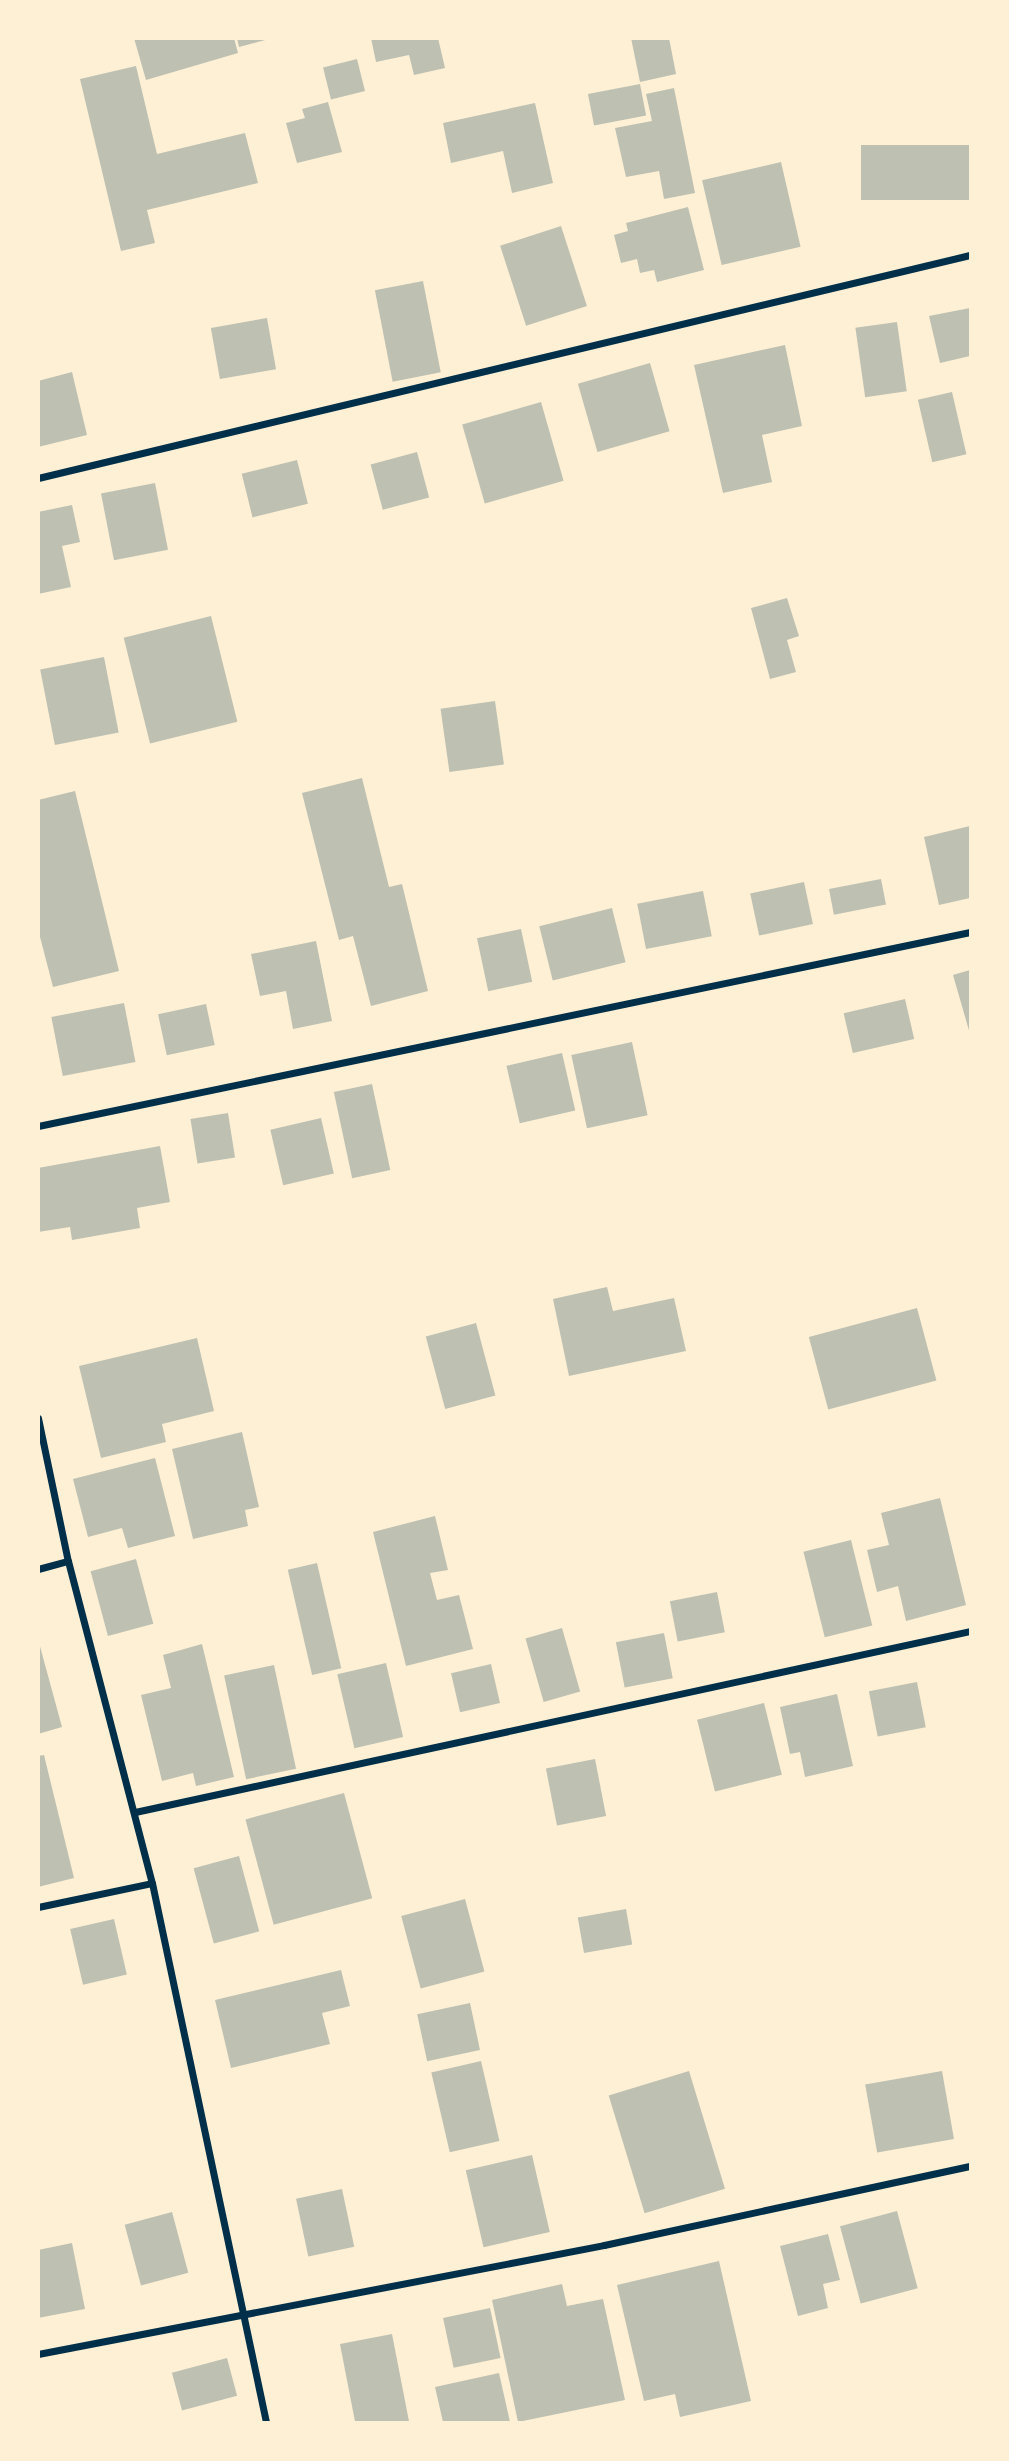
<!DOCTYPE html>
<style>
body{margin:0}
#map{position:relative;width:1009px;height:2461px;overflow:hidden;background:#fdf0d5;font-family:Raleway,sans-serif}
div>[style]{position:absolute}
.building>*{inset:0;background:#bec0b2;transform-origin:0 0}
.minor>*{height:7px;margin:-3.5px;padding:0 3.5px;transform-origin:3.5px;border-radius:3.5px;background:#003049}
span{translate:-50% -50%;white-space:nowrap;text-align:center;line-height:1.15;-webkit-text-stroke:7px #fdf0d5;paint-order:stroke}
.frame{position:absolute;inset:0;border:40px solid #fdf0d5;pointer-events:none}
</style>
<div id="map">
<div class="building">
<i style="clip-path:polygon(134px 38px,234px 38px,238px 53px,146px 80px)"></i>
<i style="clip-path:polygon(237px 38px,268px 38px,269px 39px,239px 47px)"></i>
<i style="clip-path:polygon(371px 38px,438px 38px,445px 68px,414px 75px,409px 55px,376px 62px)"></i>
<i style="clip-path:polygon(631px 38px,669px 38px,676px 74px,640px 82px)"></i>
<i style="left:357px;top:59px;width:33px;height:35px;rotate:76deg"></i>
<i style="clip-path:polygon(136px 66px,157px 154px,245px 133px,258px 183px,147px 210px,155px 243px,121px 251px,80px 79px)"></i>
<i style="left:640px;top:84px;width:32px;height:53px;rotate:79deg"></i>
<i style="clip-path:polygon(674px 88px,695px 193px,664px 199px,659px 171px,626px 177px,615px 128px,652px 121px,646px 94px)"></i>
<i style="clip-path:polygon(328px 102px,342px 152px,297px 163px,286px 123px,305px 118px,302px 109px)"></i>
<i style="clip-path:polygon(535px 103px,553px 183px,512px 193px,503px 151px,451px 163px,443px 123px)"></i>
<i style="left:970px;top:145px;width:55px;height:109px;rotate:90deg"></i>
<i style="left:781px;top:162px;width:87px;height:81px;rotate:77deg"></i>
<i style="clip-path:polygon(688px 207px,704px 270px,657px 282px,654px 270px,640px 273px,637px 259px,621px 263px,614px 235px,628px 231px,626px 223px)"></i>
<i style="left:561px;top:226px;width:84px;height:64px;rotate:72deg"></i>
<i style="left:423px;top:281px;width:93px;height:49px;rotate:79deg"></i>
<i style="clip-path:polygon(970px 308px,970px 356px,940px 363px,929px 316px)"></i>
<i style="left:267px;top:318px;width:52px;height:57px;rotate:80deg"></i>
<i style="left:897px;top:322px;width:70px;height:42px;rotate:82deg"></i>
<i style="clip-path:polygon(785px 345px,802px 426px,762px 435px,772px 482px,723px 493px,694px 365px)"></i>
<i style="left:650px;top:363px;width:71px;height:75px;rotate:74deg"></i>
<i style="clip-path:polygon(72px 372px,87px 435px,38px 447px,38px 381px)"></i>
<i style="left:952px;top:392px;width:64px;height:35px;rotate:77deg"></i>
<i style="left:541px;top:402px;width:82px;height:82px;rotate:74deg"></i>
<i style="left:417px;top:452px;width:47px;height:48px;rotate:75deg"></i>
<i style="left:297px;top:460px;width:45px;height:57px;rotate:76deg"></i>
<i style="left:155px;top:483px;width:68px;height:55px;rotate:79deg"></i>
<i style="clip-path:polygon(72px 505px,80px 542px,62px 546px,71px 587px,38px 594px,38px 512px)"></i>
<i style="clip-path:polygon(787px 598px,799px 636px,787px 640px,796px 672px,770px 679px,751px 608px)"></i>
<i style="left:211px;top:616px;width:109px;height:90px;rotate:76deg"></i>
<i style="left:104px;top:657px;width:77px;height:65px;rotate:79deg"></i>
<i style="left:495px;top:701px;width:64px;height:55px;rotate:82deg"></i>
<i style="clip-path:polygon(362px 778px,389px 887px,402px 884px,428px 991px,371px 1006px,353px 936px,339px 940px,302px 793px)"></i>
<i style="clip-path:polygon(75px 791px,119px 971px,53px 987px,38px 929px,38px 800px)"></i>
<i style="clip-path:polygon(970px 826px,970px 898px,939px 905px,924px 837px)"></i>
<i style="left:881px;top:879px;width:26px;height:53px;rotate:79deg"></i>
<i style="left:804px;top:882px;width:43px;height:55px;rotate:78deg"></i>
<i style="left:703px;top:891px;width:46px;height:67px;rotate:79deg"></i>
<i style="left:612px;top:908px;width:56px;height:75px;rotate:76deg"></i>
<i style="left:521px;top:929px;width:54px;height:45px;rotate:78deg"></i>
<i style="clip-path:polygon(316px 941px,332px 1021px,293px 1029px,286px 991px,260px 996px,251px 954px)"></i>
<i style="clip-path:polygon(970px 970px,970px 1034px,953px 975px)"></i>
<i style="left:905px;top:999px;width:41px;height:63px;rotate:77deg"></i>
<i style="left:124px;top:1003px;width:60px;height:74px;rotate:79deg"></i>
<i style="left:206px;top:1004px;width:42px;height:49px;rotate:78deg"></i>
<i style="left:632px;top:1042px;width:75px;height:62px;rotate:78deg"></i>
<i style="left:562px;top:1053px;width:59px;height:57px;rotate:77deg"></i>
<i style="left:372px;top:1084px;width:88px;height:39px;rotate:78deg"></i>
<i style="left:228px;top:1113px;width:45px;height:38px;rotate:81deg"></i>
<i style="left:321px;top:1118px;width:57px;height:52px;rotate:77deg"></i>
<i style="clip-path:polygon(160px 1146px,170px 1202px,137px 1208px,140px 1228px,72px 1240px,70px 1227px,38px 1232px,38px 1168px)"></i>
<i style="clip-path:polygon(607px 1287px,613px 1311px,674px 1298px,686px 1351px,569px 1376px,553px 1299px)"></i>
<i style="left:917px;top:1308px;width:75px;height:112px;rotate:75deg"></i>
<i style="left:476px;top:1323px;width:75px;height:52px;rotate:75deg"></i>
<i style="clip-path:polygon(197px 1338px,214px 1411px,162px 1424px,166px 1442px,101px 1458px,79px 1366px)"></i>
<i style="clip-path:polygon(242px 1432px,259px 1507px,245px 1510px,248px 1526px,193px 1539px,172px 1449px)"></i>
<i style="clip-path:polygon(155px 1458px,175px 1536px,128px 1548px,122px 1528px,88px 1537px,73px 1479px)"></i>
<i style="clip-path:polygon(940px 1498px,966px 1605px,906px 1621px,898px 1586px,877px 1592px,867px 1550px,889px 1545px,881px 1513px)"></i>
<i style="clip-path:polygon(435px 1516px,448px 1570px,430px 1573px,437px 1600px,459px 1595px,473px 1649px,406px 1666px,373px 1532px)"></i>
<i style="left:851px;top:1540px;width:88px;height:49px;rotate:76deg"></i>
<i style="left:136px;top:1559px;width:67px;height:47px;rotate:75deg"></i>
<i style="left:317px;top:1563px;width:108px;height:30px;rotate:77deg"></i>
<i style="left:717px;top:1592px;width:41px;height:48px;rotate:79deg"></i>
<i style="left:562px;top:1628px;width:66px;height:38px;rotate:74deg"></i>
<i style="left:664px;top:1633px;width:46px;height:49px;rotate:79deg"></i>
<i style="clip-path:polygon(38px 1639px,62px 1727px,38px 1734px)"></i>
<i style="clip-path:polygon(202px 1644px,234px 1777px,196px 1786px,193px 1773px,162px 1781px,141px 1695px,171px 1688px,163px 1655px)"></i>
<i style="left:386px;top:1663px;width:76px;height:50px;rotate:77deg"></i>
<i style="left:491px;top:1664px;width:40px;height:41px;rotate:77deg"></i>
<i style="left:274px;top:1665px;width:106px;height:51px;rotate:78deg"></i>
<i style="left:917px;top:1682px;width:46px;height:49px;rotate:79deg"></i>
<i style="clip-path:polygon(837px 1694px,853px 1766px,805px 1777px,800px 1752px,790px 1754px,780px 1707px)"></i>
<i style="left:764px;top:1703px;width:74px;height:69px;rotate:76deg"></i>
<i style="clip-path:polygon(44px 1755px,74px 1878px,38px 1887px,38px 1756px)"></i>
<i style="left:595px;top:1759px;width:58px;height:50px;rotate:79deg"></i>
<i style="left:344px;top:1793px;width:109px;height:102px;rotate:75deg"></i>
<i style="left:239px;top:1856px;width:78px;height:47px;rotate:75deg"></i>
<i style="left:465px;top:1899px;width:75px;height:66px;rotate:75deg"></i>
<i style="left:626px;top:1909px;width:36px;height:49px;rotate:80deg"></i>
<i style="left:114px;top:1919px;width:57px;height:45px;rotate:77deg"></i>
<i style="clip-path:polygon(341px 1970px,350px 2006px,322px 2013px,330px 2044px,231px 2068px,215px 2000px)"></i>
<i style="left:470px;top:2003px;width:48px;height:54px;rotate:78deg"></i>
<i style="left:481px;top:2061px;width:82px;height:51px;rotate:77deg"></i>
<i style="left:689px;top:2071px;width:123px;height:84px;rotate:73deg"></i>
<i style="left:942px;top:2071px;width:69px;height:78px;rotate:80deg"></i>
<i style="left:532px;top:2155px;width:79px;height:68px;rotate:77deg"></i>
<i style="left:342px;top:2189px;width:59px;height:47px;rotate:78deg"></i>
<i style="left:897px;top:2211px;width:80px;height:59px;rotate:75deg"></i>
<i style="left:172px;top:2212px;width:63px;height:49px;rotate:75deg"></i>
<i style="clip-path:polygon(828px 2234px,840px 2280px,823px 2284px,828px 2308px,798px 2316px,780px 2246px)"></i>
<i style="clip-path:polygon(72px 2243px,85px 2309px,38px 2318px,38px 2250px)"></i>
<i style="clip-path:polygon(719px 2261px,751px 2401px,680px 2417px,675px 2394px,644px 2401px,617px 2285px)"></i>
<i style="clip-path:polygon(562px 2284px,567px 2306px,603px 2299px,625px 2400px,518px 2422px,492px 2300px)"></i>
<i style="left:490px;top:2308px;width:51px;height:48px;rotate:78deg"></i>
<i style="left:392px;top:2334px;width:90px;height:53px;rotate:79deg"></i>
<i style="left:227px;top:2358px;width:39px;height:57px;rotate:75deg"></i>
<i style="clip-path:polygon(499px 2373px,510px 2422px,443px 2422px,435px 2387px)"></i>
</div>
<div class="minor">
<i style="left:38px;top:478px;width:958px;rotate:-13.46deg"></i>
<i style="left:38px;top:1126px;width:952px;rotate:-11.76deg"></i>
<i style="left:38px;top:1418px;width:146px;rotate:78.2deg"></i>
<i style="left:68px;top:1561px;width:333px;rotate:75.4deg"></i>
<i style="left:152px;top:1883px;width:551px;rotate:78.06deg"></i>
<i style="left:38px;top:1569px;width:31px;rotate:-15deg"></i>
<i style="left:135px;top:1812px;width:854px;rotate:-12.23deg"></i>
<i style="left:38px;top:1907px;width:116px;rotate:-11.9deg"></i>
<i style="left:38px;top:2354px;width:576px;rotate:-10.9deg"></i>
<i style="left:604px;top:2245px;width:374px;rotate:-12.2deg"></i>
</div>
<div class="frame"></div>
</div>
